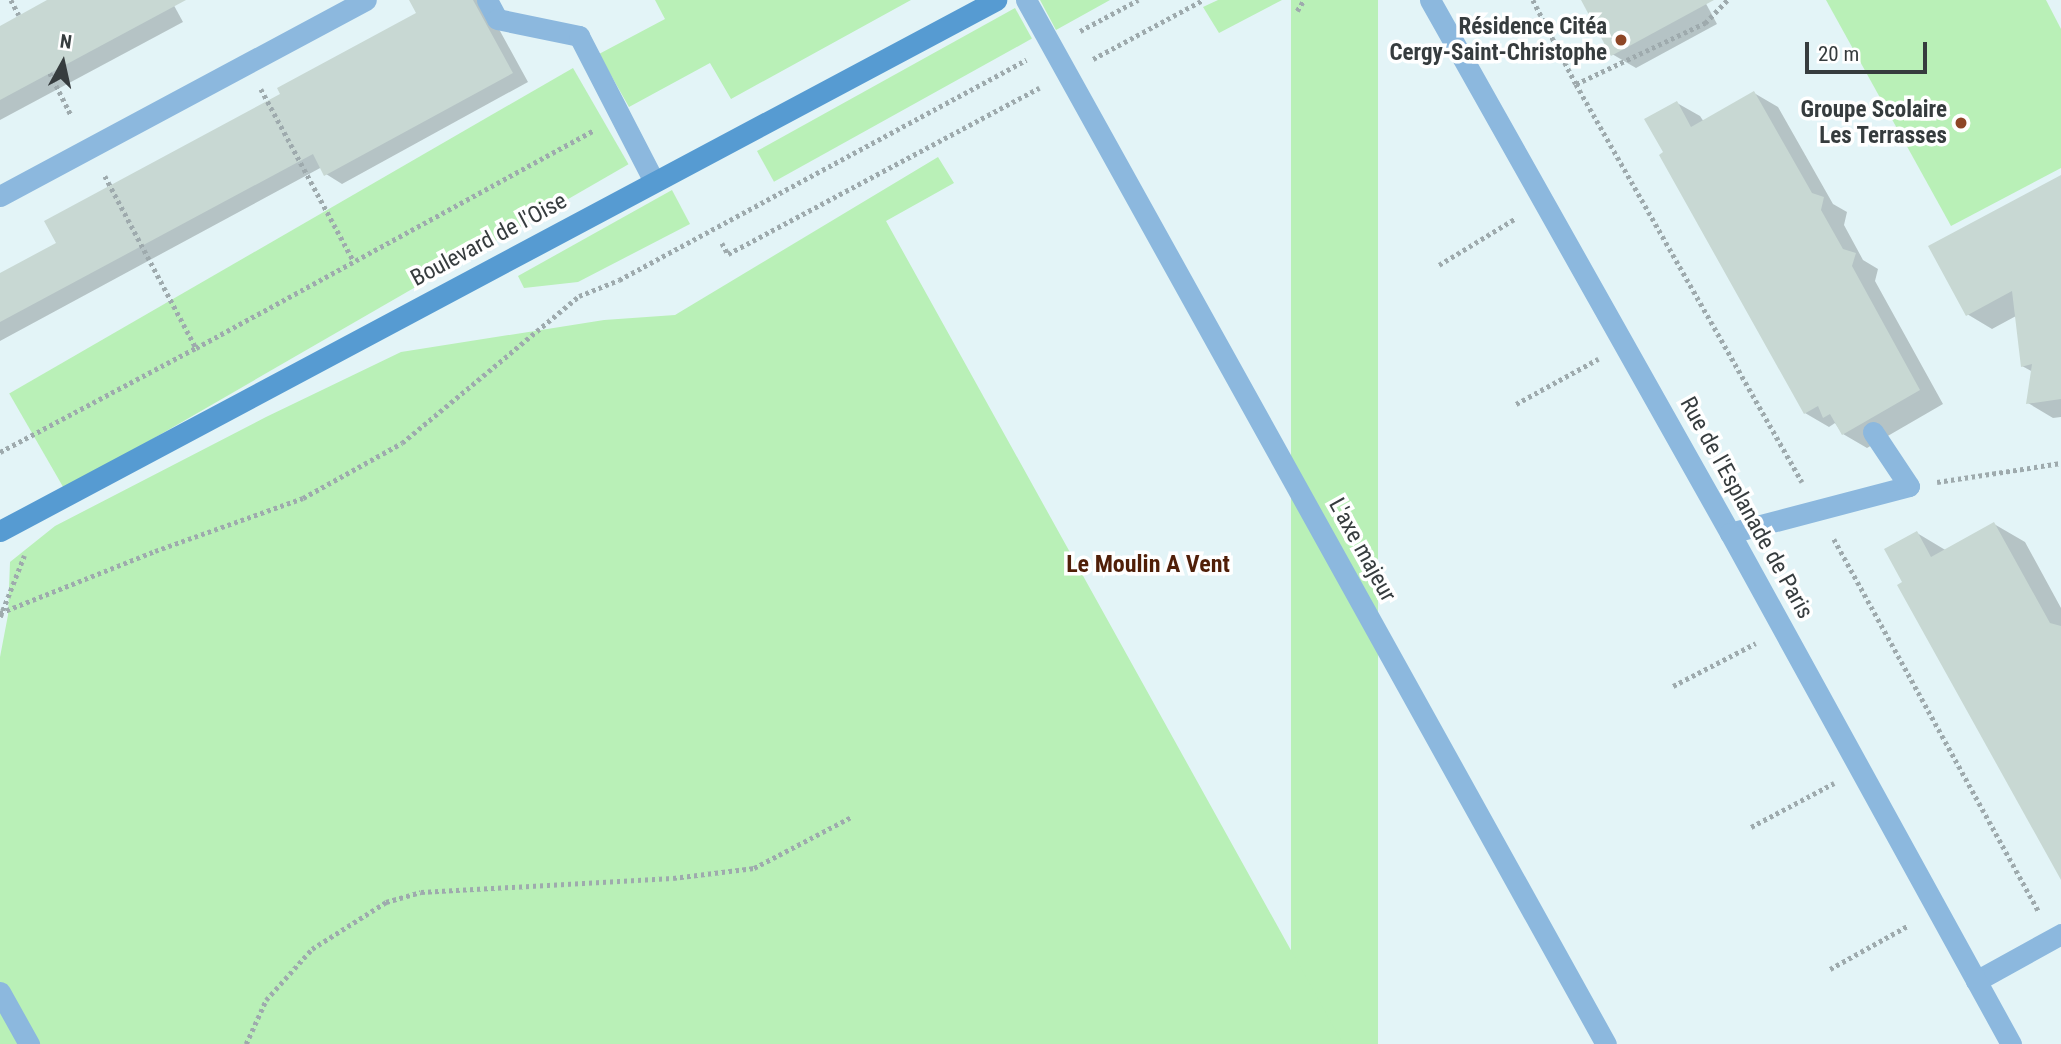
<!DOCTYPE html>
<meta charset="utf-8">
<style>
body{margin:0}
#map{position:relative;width:2061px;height:1044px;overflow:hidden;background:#e3f4f7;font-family:"Roboto Condensed",sans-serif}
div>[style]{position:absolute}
.green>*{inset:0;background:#b9f0b7;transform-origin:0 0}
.shadow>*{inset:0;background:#0003}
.building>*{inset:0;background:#c8d8d3}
.path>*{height:4.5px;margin-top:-2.25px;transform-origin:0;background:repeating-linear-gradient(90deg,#9eaaad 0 3.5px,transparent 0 7px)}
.lane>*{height:21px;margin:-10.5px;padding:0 10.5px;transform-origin:10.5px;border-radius:10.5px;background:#8cb8de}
.street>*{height:21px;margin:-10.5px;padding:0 10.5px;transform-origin:10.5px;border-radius:10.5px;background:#8cb8de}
.secondary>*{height:21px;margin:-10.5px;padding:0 10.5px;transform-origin:10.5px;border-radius:10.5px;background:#569bd2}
.dots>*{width:19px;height:19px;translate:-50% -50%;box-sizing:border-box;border:4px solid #fff;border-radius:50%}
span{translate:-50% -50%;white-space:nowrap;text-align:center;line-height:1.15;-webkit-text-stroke:7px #fff;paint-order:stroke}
.poi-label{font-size:23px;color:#363c3e;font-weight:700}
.right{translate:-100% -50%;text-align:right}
.street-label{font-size:23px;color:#363c3e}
.neighbourhood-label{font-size:24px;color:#501f08;font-weight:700}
.north{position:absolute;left:28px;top:28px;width:70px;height:70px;-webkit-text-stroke:5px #fff;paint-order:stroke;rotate:8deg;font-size:19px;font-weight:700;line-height:28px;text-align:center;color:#363c3e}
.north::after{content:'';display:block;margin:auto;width:24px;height:32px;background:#363c3e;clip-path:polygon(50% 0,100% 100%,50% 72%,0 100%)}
.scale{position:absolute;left:1805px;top:42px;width:122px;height:32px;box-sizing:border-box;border:4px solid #363c3e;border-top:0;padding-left:9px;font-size:21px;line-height:24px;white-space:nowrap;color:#363c3e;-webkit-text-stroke:5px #fff;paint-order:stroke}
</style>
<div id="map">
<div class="green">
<i style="clip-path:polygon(655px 0,911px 0,731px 99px,710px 63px,629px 107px,599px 54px,665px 19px)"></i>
<i style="clip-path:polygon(1040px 0,1110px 0,1056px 30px)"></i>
<i style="clip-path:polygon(1218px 0,1282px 0,1219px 33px,1203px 7px)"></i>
<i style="left:1291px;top:0;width:87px;height:1195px"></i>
<i style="clip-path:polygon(1826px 0,2046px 0,2061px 29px,2061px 168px,1951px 226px)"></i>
<i style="left:1015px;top:8px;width:35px;height:295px;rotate:61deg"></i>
<i style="left:573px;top:68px;width:111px;height:651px;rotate:60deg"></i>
<i style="clip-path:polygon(938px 157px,954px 183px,886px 221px,1343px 1044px,0 1044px,0 657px,8px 615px,10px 562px,55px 526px,266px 417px,401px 352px,604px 320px,675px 315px)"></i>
<i style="clip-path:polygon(672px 190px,690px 224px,578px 282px,524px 288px,518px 276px)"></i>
</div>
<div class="shadow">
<i style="clip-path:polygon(51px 0,171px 0,183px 22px,0 120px,0 28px)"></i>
<i style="clip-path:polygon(442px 0,483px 0,528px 82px,342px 184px,326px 174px,322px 167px,0 341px,0 275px,58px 244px,283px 94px)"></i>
<i style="clip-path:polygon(1583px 0,1704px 0,1717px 24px,1636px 68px,1612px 54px)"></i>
<i style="clip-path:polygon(1754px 93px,1778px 107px,1833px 204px,1847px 212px,1844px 225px,1863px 260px,1878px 269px,1875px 281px,1943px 404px,1867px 448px,1843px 434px,1835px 423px,1829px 427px,1805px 413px,1666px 153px,1677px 103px,1700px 116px,1704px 122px)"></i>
<i style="clip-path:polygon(2061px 177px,2061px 417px,2053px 418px,2028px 403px,2033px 372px,2022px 366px,2016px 316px,1992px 329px,1967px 314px)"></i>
<i style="clip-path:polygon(1994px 524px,2025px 542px,2061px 608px,2061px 854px,1904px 583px,1917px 533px,1947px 551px)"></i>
</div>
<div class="building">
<i style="clip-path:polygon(47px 0,186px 0,0 100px,0 26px)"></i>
<i style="clip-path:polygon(409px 0,473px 0,513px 73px,324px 176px,313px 154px,0 322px,0 273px,56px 243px,44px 221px,280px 94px,277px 88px,416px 13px)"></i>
<i style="clip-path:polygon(1581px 0,1714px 0,1611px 56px)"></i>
<i style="clip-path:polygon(1754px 91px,1812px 193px,1824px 197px,1821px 210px,1843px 249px,1856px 253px,1852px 266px,1920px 390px,1842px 435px,1830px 414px,1823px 418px,1818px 406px,1804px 414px,1659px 155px,1663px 152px,1644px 119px,1677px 101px,1691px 127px)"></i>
<i style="clip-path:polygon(2061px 175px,2061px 399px,2026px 404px,2032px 364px,2021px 367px,2012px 291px,1966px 316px,1928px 246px)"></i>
<i style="clip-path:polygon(1994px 522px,2050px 623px,2061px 626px,2061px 880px,1897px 585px,1902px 582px,1884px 549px,1917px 531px,1931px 557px)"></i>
</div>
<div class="path">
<i style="left:11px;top:0;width:17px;rotate:62deg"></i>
<i style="left:1533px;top:0;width:94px;rotate:62.9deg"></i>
<i style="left:1576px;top:84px;width:458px;rotate:60.4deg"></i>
<i style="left:1297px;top:11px;width:13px;rotate:-58deg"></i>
<i style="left:1080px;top:31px;width:66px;rotate:-28.1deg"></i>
<i style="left:1093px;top:59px;width:125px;rotate:-28.2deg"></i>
<i style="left:50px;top:73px;width:47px;rotate:63.4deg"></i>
<i style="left:1576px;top:84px;width:143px;rotate:-25.3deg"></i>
<i style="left:1705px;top:23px;width:32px;rotate:-46deg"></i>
<i style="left:261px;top:89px;width:194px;rotate:61.7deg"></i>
<i style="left:105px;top:176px;width:195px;rotate:62.1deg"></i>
<i style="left:196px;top:348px;width:454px;rotate:-28.7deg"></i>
<i style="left:722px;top:243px;width:13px;rotate:61deg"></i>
<i style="left:728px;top:254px;width:353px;rotate:-28.1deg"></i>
<i style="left:1439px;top:265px;width:90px;rotate:-31.4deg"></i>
<i style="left:1516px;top:404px;width:94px;rotate:-28.8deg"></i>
<i style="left:0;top:452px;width:222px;rotate:-28deg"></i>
<i style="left:1937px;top:482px;width:125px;rotate:-8.7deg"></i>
<i style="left:1834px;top:539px;width:426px;rotate:61.2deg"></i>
<i style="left:0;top:613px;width:167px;rotate:-21.8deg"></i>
<i style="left:155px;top:551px;width:157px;rotate:-19.7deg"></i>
<i style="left:303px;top:498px;width:113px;rotate:-29.1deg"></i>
<i style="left:402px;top:443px;width:230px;rotate:-39.7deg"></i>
<i style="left:579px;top:296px;width:43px;rotate:-21.8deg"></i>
<i style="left:619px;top:280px;width:463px;rotate:-28.4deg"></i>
<i style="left:0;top:617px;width:66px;rotate:-68.5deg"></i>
<i style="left:1673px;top:686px;width:93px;rotate:-27.4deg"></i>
<i style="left:1751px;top:827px;width:94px;rotate:-27.9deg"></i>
<i style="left:1830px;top:969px;width:90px;rotate:-29.1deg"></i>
<i style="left:246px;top:1044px;width:48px;rotate:-65.6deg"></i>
<i style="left:266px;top:1000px;width:69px;rotate:-48deg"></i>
<i style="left:312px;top:949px;width:88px;rotate:-32.4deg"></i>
<i style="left:386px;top:902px;width:36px;rotate:-16deg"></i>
<i style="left:421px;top:892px;width:252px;rotate:-3.2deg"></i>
<i style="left:673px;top:878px;width:82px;rotate:-7deg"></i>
<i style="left:754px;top:868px;width:110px;rotate:-27.7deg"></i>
</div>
<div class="lane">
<i style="left:487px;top:0;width:21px;rotate:62deg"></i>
<i style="left:497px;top:19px;width:84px;rotate:11.7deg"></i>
<i style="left:579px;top:36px;width:163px;rotate:62.7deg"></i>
<i style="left:0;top:196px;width:415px;rotate:-28.2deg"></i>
<i style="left:1730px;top:533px;width:185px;rotate:-14.7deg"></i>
<i style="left:1909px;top:486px;width:65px;rotate:-123.7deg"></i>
<i style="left:1976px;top:981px;width:97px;rotate:-28.9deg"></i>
</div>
<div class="street">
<i style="left:1026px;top:0;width:1194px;rotate:60.95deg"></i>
<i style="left:1430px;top:0;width:612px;rotate:60.63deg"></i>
<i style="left:1730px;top:533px;width:583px;rotate:61.19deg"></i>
<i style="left:0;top:992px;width:60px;rotate:60.9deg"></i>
</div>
<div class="secondary">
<i style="left:0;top:531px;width:1129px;rotate:-28.06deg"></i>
</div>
<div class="dots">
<i style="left:1621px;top:40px;background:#8e4626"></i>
<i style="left:1961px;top:123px;background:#8e4626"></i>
</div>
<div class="poi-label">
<span class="right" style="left:1607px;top:40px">Résidence Citéa<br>Cergy-Saint-Christophe</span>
<span class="right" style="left:1947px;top:123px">Groupe Scolaire<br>Les Terrasses</span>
</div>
<div class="street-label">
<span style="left:489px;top:240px;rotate:-28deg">Boulevard de l'Oise</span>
<span style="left:1746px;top:508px;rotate:61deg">Rue de l'Esplanade de Paris</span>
<span style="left:1362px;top:550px;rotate:61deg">L'axe majeur</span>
</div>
<div class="neighbourhood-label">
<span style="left:1148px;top:565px">Le Moulin A Vent</span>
</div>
<div class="north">N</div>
<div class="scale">20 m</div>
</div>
